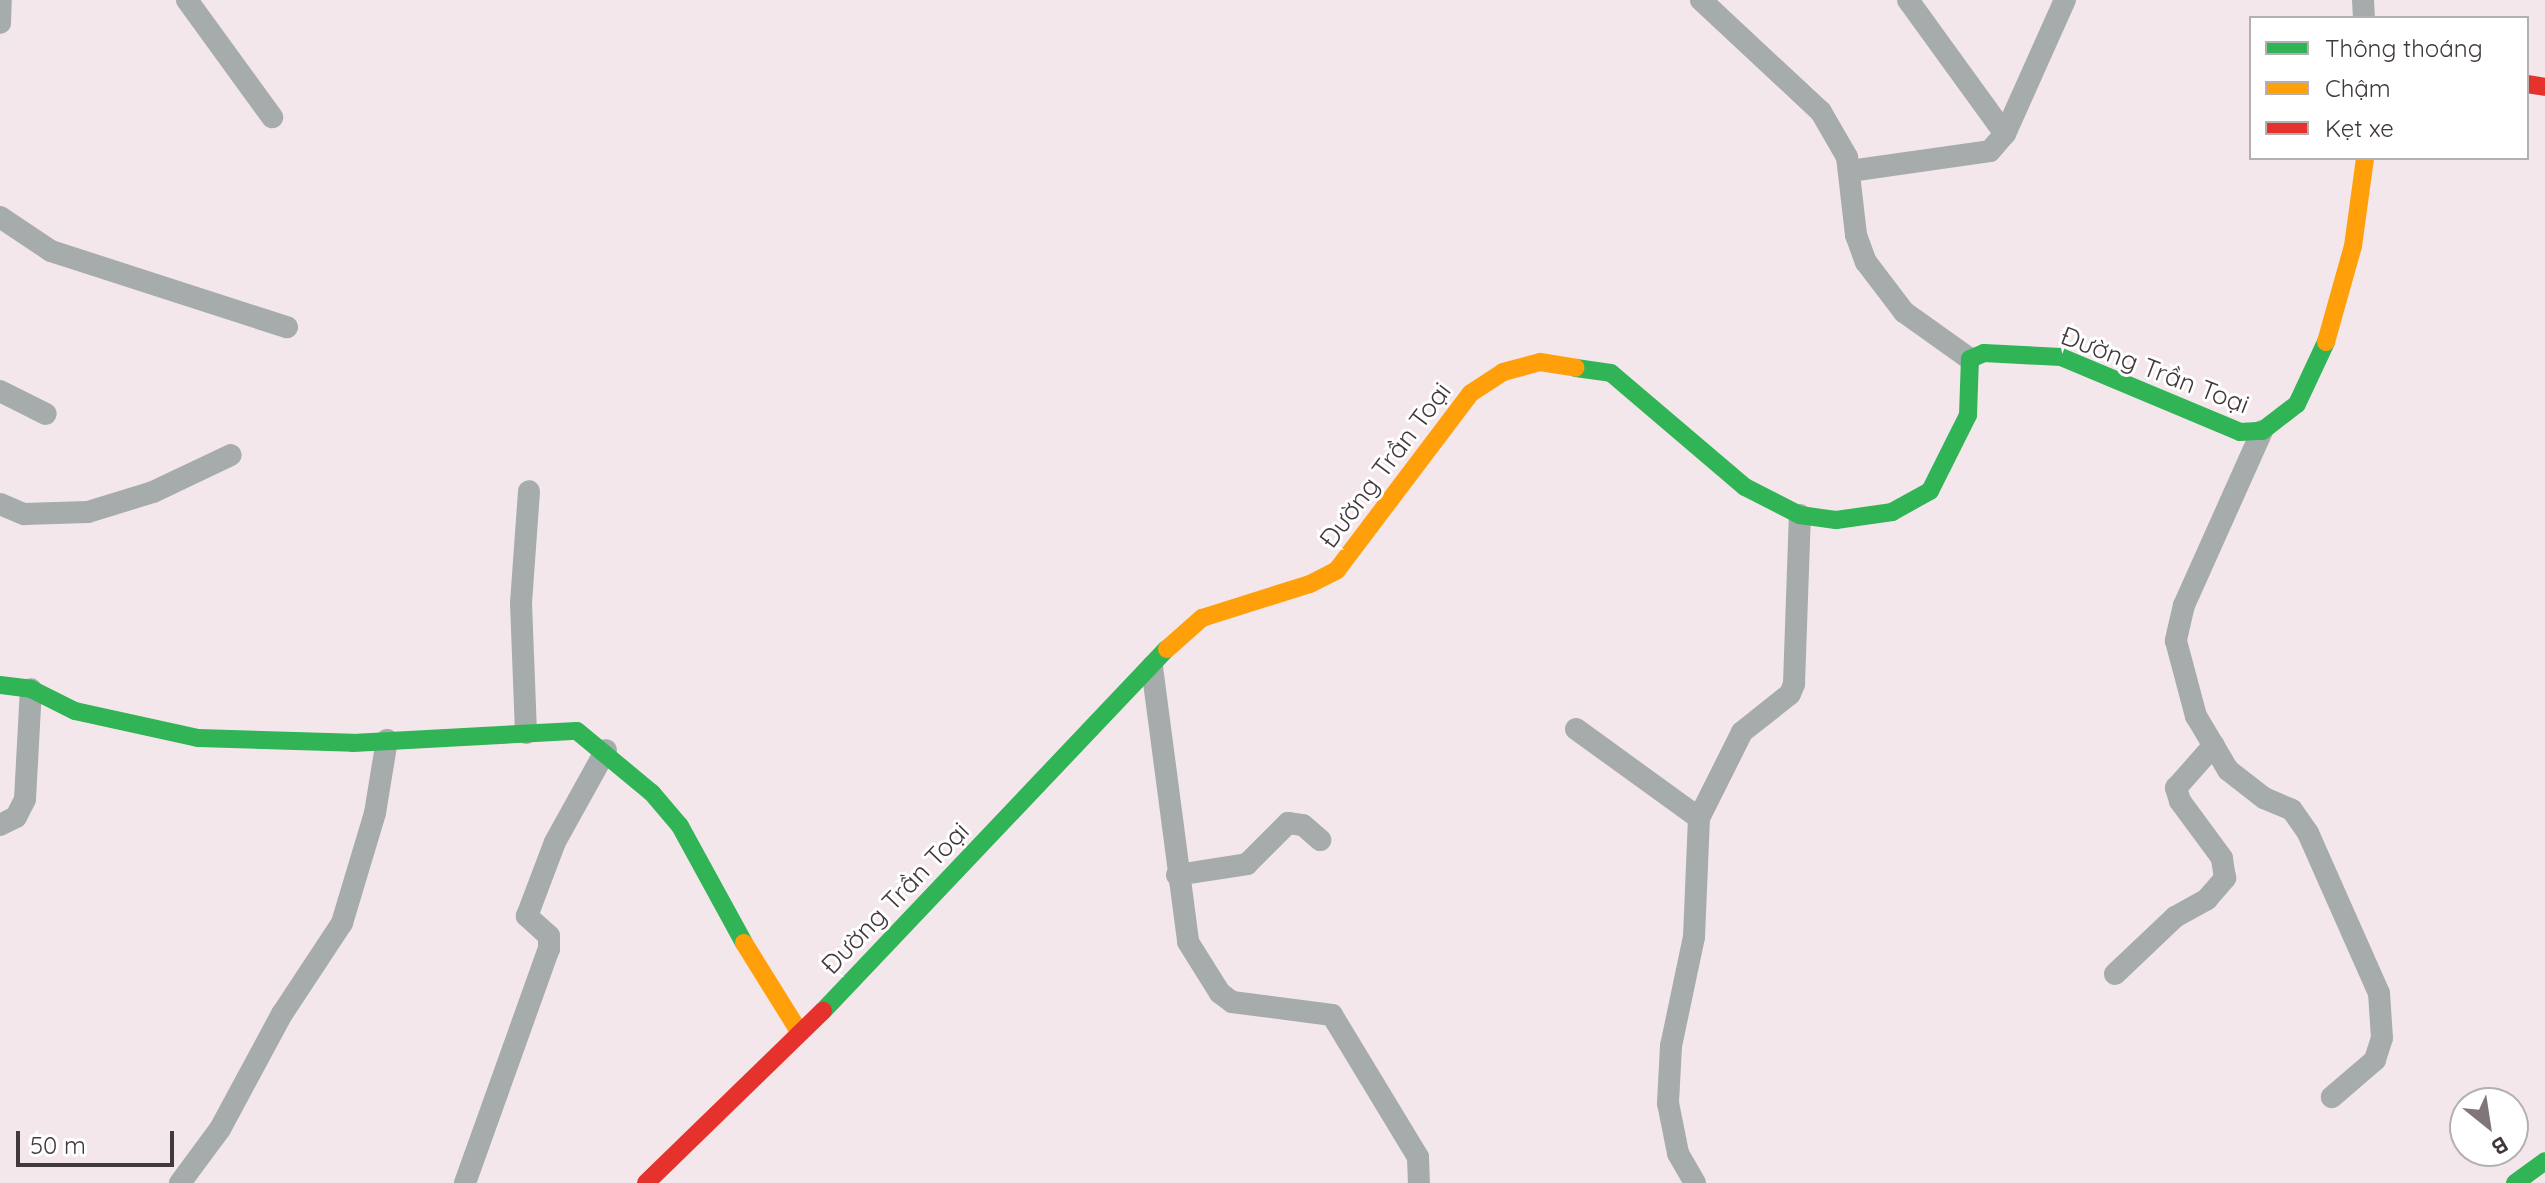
<!DOCTYPE html>
<meta charset="utf-8">
<style>
body{margin:0}
#map{position:relative;width:2545px;height:1183px;overflow:hidden;background:#f3e7ec;font-family:Quicksand,sans-serif}
div>[style]{position:absolute}
.street>*{height:22px;margin:-11px;padding:0 11px;transform-origin:11px;border-radius:11px;background:#a5acab}
.fast>*{height:18px;margin:-9px;padding:0 9px;transform-origin:9px;border-radius:9px;background:#30b455}
.slow>*{height:18px;margin:-9px;padding:0 9px;transform-origin:9px;border-radius:9px;background:#ff9f0a}
.jam>*{height:18px;margin:-9px;padding:0 9px;transform-origin:9px;border-radius:9px;background:#e5322d}
span{translate:-50% -50%;white-space:nowrap;text-align:center;line-height:1.15;-webkit-text-stroke:6px #fff;paint-order:stroke}
.street-label{font-size:26px;color:#42393d}
.legend{position:absolute;left:2249px;top:16px;width:280px;height:144px;box-sizing:border-box;background:#fff;border:2px solid #b3b0b1;margin:0;padding:10px 14px;list-style:none;font-size:24px;color:#42393d}
.legend li{display:flex;align-items:center;gap:16px;height:40px}
.legend b{width:40px;border:2px solid #b3b0b1}
.north{position:absolute;left:2449px;top:1087px;width:80px;height:80px;box-sizing:border-box;background:#fff;border:2px solid #b3b0b1;border-radius:50%;rotate:150deg;font-size:22px;font-weight:700;line-height:32px;text-align:center;color:#42393d}
.north::after{content:'';display:block;margin:auto;width:28px;height:36px;background:#80767a;clip-path:polygon(50% 0,100% 100%,50% 72%,0 100%)}
.scale{position:absolute;left:16px;top:1131px;width:158px;height:36px;box-sizing:border-box;border:4px solid #42393d;border-top:0;padding-left:10px;font-size:24px;line-height:28px;white-space:nowrap;color:#42393d;-webkit-text-stroke:6px #fff;paint-order:stroke}
</style>
<div id="map">
<div class="street">
<i style="left:187px;top:0;width:145px;rotate:54deg"></i>
<i style="left:1701px;top:0;width:164px;rotate:43deg"></i>
<i style="left:1821px;top:112px;width:52px;rotate:60deg"></i>
<i style="left:1847px;top:157px;width:79px;rotate:83.4deg"></i>
<i style="left:1856px;top:235px;width:29px;rotate:70deg"></i>
<i style="left:1866px;top:262px;width:63px;rotate:52.8deg"></i>
<i style="left:1904px;top:312px;width:81px;rotate:35.5deg"></i>
<i style="left:1908px;top:0;width:165px;rotate:54.1deg"></i>
<i style="left:2363px;top:0;width:18px;rotate:87deg"></i>
<i style="left:0;top:23px;width:23px;rotate:-88deg"></i>
<i style="left:1850px;top:171px;width:141px;rotate:-8.1deg"></i>
<i style="left:1990px;top:151px;width:23px;rotate:-49deg"></i>
<i style="left:2005px;top:134px;width:147px;rotate:-65.9deg"></i>
<i style="left:0;top:217px;width:61px;rotate:33.7deg"></i>
<i style="left:51px;top:251px;width:248px;rotate:17.9deg"></i>
<i style="left:0;top:391px;width:51px;rotate:26.6deg"></i>
<i style="left:2262px;top:431px;width:191px;rotate:114.1deg"></i>
<i style="left:2184px;top:605px;width:37px;rotate:103deg"></i>
<i style="left:2176px;top:641px;width:78px;rotate:75.1deg"></i>
<i style="left:2196px;top:716px;width:63px;rotate:59.3deg"></i>
<i style="left:2228px;top:770px;width:46px;rotate:37.9deg"></i>
<i style="left:2264px;top:798px;width:30px;rotate:23deg"></i>
<i style="left:2292px;top:810px;width:28px;rotate:55deg"></i>
<i style="left:2308px;top:833px;width:175px;rotate:66.1deg"></i>
<i style="left:2379px;top:993px;width:45px;rotate:86.2deg"></i>
<i style="left:2382px;top:1038px;width:23px;rotate:108deg"></i>
<i style="left:2375px;top:1060px;width:57px;rotate:139.3deg"></i>
<i style="left:0;top:504px;width:26px;rotate:23deg"></i>
<i style="left:24px;top:514px;width:64px;rotate:-1.8deg"></i>
<i style="left:88px;top:512px;width:68px;rotate:-17.1deg"></i>
<i style="left:153px;top:492px;width:86px;rotate:-25.4deg"></i>
<i style="left:1152px;top:667px;width:277px;rotate:82.5deg"></i>
<i style="left:1188px;top:942px;width:60px;rotate:57.9deg"></i>
<i style="left:1220px;top:993px;width:15px;rotate:37deg"></i>
<i style="left:1232px;top:1002px;width:101px;rotate:7.4deg"></i>
<i style="left:1332px;top:1015px;width:166px;rotate:58.8deg"></i>
<i style="left:1418px;top:1157px;width:26px;rotate:88deg"></i>
<i style="left:1576px;top:729px;width:152px;rotate:35.9deg"></i>
<i style="left:526px;top:733px;width:130px;rotate:-92.2deg"></i>
<i style="left:521px;top:603px;width:112px;rotate:-85.9deg"></i>
<i style="left:0;top:825px;width:18px;rotate:-27deg"></i>
<i style="left:16px;top:817px;width:20px;rotate:-63deg"></i>
<i style="left:25px;top:799px;width:110px;rotate:-86.9deg"></i>
<i style="left:1177px;top:875px;width:71px;rotate:-8.9deg"></i>
<i style="left:1247px;top:864px;width:58px;rotate:-45deg"></i>
<i style="left:1288px;top:823px;width:15px;rotate:8deg"></i>
<i style="left:1303px;top:825px;width:23px;rotate:41deg"></i>
<i style="left:2115px;top:974px;width:83px;rotate:-43.5deg"></i>
<i style="left:2175px;top:917px;width:37px;rotate:-29deg"></i>
<i style="left:2207px;top:899px;width:28px;rotate:-49deg"></i>
<i style="left:2225px;top:878px;width:20px;rotate:-99deg"></i>
<i style="left:2222px;top:858px;width:71px;rotate:-126.4deg"></i>
<i style="left:2180px;top:801px;width:14px;rotate:-107deg"></i>
<i style="left:2176px;top:788px;width:57px;rotate:-48.5deg"></i>
<i style="left:180px;top:1183px;width:67px;rotate:-53.5deg"></i>
<i style="left:220px;top:1129px;width:131px;rotate:-61.7deg"></i>
<i style="left:282px;top:1014px;width:109px;rotate:-56.6deg"></i>
<i style="left:342px;top:923px;width:115px;rotate:-73.3deg"></i>
<i style="left:375px;top:813px;width:74px;rotate:-80.7deg"></i>
<i style="left:465px;top:1183px;width:249px;rotate:-70.3deg"></i>
<i style="left:549px;top:949px;width:13px;rotate:-90deg"></i>
<i style="left:549px;top:936px;width:30px;rotate:-138deg"></i>
<i style="left:527px;top:916px;width:79px;rotate:-69.3deg"></i>
<i style="left:555px;top:842px;width:105px;rotate:-61deg"></i>
<i style="left:1695px;top:1183px;width:34px;rotate:-120deg"></i>
<i style="left:1678px;top:1153px;width:51px;rotate:-101.3deg"></i>
<i style="left:1668px;top:1103px;width:57px;rotate:-87deg"></i>
<i style="left:1671px;top:1046px;width:111px;rotate:-78.1deg"></i>
<i style="left:1694px;top:937px;width:119px;rotate:-87.6deg"></i>
<i style="left:1699px;top:818px;width:96px;rotate:-63.4deg"></i>
<i style="left:1742px;top:732px;width:61px;rotate:-38.4deg"></i>
<i style="left:1790px;top:694px;width:11px;rotate:-68deg"></i>
<i style="left:1794px;top:684px;width:169px;rotate:-88deg"></i>
</div>
<div class="fast">
<i style="left:1576px;top:368px;width:35px;rotate:8deg"></i>
<i style="left:1611px;top:373px;width:176px;rotate:40.4deg"></i>
<i style="left:1745px;top:487px;width:62px;rotate:27deg"></i>
<i style="left:1800px;top:515px;width:36px;rotate:8deg"></i>
<i style="left:1836px;top:520px;width:57px;rotate:-8.1deg"></i>
<i style="left:1892px;top:512px;width:43px;rotate:-28.9deg"></i>
<i style="left:1930px;top:491px;width:85px;rotate:-63.4deg"></i>
<i style="left:1968px;top:415px;width:56px;rotate:-88deg"></i>
<i style="left:1970px;top:359px;width:15px;rotate:-23deg"></i>
<i style="left:1984px;top:353px;width:77px;rotate:3deg"></i>
<i style="left:2061px;top:357px;width:194px;rotate:22.7deg"></i>
<i style="left:2240px;top:432px;width:22px;rotate:-3deg"></i>
<i style="left:2262px;top:431px;width:44px;rotate:-37.6deg"></i>
<i style="left:2297px;top:404px;width:68px;rotate:-64.9deg"></i>
<i style="left:0;top:685px;width:31px;rotate:7deg"></i>
<i style="left:31px;top:689px;width:49px;rotate:26.6deg"></i>
<i style="left:75px;top:711px;width:126px;rotate:12.4deg"></i>
<i style="left:198px;top:738px;width:155px;rotate:1.8deg"></i>
<i style="left:353px;top:743px;width:224px;rotate:-3.1deg"></i>
<i style="left:577px;top:731px;width:97px;rotate:39.6deg"></i>
<i style="left:652px;top:793px;width:43px;rotate:49.7deg"></i>
<i style="left:680px;top:826px;width:133px;rotate:61.3deg"></i>
<i style="left:823px;top:1011px;width:499px;rotate:-46.5deg"></i>
<i style="left:2515px;top:1183px;width:37px;rotate:-36deg"></i>
</div>
<div class="slow">
<i style="left:2326px;top:342px;width:100px;rotate:-74.3deg"></i>
<i style="left:2353px;top:246px;width:89px;rotate:-82.2deg"></i>
<i style="left:1167px;top:649px;width:47px;rotate:-41.5deg"></i>
<i style="left:1202px;top:618px;width:113px;rotate:-17.5deg"></i>
<i style="left:1310px;top:584px;width:30px;rotate:-27deg"></i>
<i style="left:1337px;top:570px;width:222px;rotate:-52.9deg"></i>
<i style="left:1471px;top:393px;width:38px;rotate:-33deg"></i>
<i style="left:1503px;top:372px;width:38px;rotate:-15deg"></i>
<i style="left:1540px;top:362px;width:36px;rotate:9deg"></i>
<i style="left:744px;top:943px;width:106px;rotate:58.1deg"></i>
</div>
<div class="jam">
<i style="left:2527px;top:84px;width:18px;rotate:9deg"></i>
<i style="left:646px;top:1183px;width:247px;rotate:-44.2deg"></i>
</div>
<div class="street-label">
<span style="left:2155px;top:370px;rotate:21deg">Đường Trần Toại</span>
<span style="left:1385px;top:465px;rotate:-53deg">Đường Trần Toại</span>
<span style="left:895px;top:898px;rotate:-46deg">Đường Trần Toại</span>
</div>
<ul class="legend">
<li><b style="height:10px;background:#30b455"></b>Thông thoáng</li>
<li><b style="height:10px;background:#ff9f0a"></b>Chậm</li>
<li><b style="height:10px;background:#e5322d"></b>Kẹt xe</li>
</ul>
<div class="north">B</div>
<div class="scale">50 m</div>
</div>
